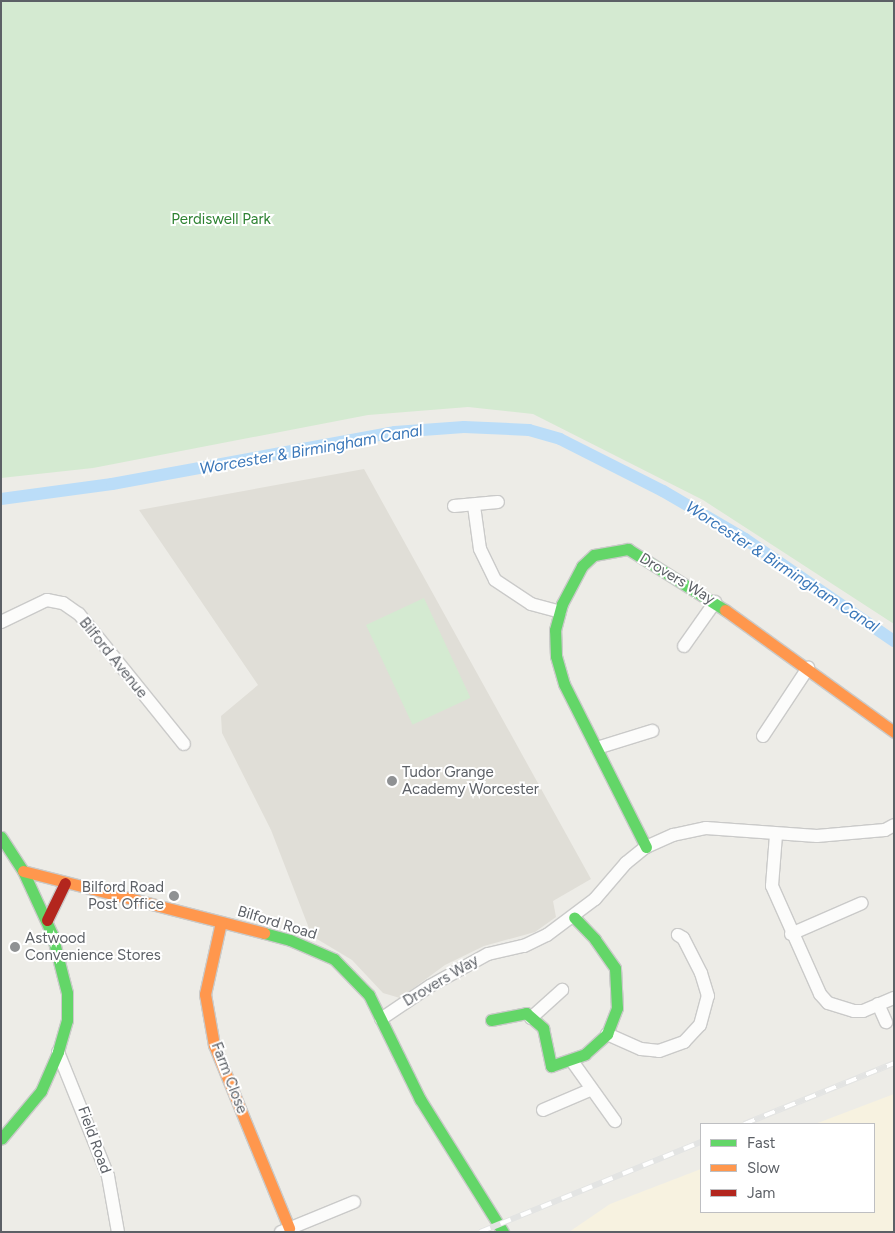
<!DOCTYPE html>
<style>
body{margin:0}
#map{position:relative;width:895px;height:1233px;overflow:hidden;background:#edece7;font-family:Figtree,sans-serif}
div>[style]{position:absolute}
.commercial>*{inset:0;background:#f7f2e0}
.education>*{inset:0;background:#e0ded7}
.green>*{inset:0;background:#d4ead1;transform-origin:0 0}
.canal>*{height:12px;margin:-6px;padding:0 6px;transform-origin:6px;border-radius:6px;background:#bbddf8}
.roads{filter:drop-shadow(1px 0 #cacac9) drop-shadow(-1px 0 #cacac9) drop-shadow(0 1px #cacac9) drop-shadow(0 -1px #cacac9)}
.street>*{height:12px;margin:-6px;padding:0 6px;transform-origin:6px;border-radius:6px;background:#fcfcfb}
.fast>*{height:11px;margin:-5.5px;padding:0 5.5px;transform-origin:5.5px;border-radius:5.5px;background:#63d668}
.slow>*{height:11px;margin:-5.5px;padding:0 5.5px;transform-origin:5.5px;border-radius:5.5px;background:#ff974d}
.jam>*{height:11px;margin:-5.5px;padding:0 5.5px;transform-origin:5.5px;border-radius:5.5px;background:#b3261e}
.rail>*{height:5.5px;margin-top:-2.75px;transform-origin:0;background:repeating-linear-gradient(90deg,#fff 0 11px,#e3e4e3 0 22px);box-sizing:border-box;border-block:1px solid #e3e4e3}
.dots>*{width:14px;height:14px;translate:-50% -50%;box-sizing:border-box;border:2px solid #fff;border-radius:50%}
span{translate:-50% -50%;white-space:nowrap;text-align:center;line-height:1.15;-webkit-text-stroke:4px #fff;paint-order:stroke}
.park-label{font-size:15px;color:#2e8232}
.street-label{font-size:15px;color:#5c6066}
.poi-label{font-size:15px;color:#5c6066}
.left{translate:0 -50%;text-align:left}
.right{translate:-100% -50%;text-align:right}
.water-label{font-size:16px;color:#3a77b9;font-style:italic}
.frame{position:absolute;inset:0;border:2px solid #5c6066;pointer-events:none}
.legend{position:absolute;left:700px;top:1123px;width:175px;height:90px;box-sizing:border-box;background:#fff;border:1px solid #bebfc2;margin:0;padding:6px 9px;list-style:none;font-size:15px;color:#5c6066}
.legend li{display:flex;align-items:center;gap:10px;height:25px}
.legend b{width:25px;border:1px solid #bebfc2}
</style>
<div id="map">
<div class="commercial">
<i style="clip-path:polygon(894px 1094px,894px 1232px,569px 1232px,610px 1204px,701px 1169px,701px 1212px,874px 1212px,874px 1124px,815px 1124px)"></i>
</div>
<div class="education">
<i style="clip-path:polygon(364px 469px,591px 879px,553px 901px,556px 917px,535px 932px,484px 946px,445px 965px,400px 998px,383px 993px,352px 960px,312px 936px,271px 830px,222px 733px,221px 716px,258px 685px,139px 510px)"></i>
</div>
<div class="green">
<i style="clip-path:polygon(1px 1px,894px 1px,894px 624px,703px 500px,533px 414px,468px 407px,368px 415px,93px 468px,1px 478px)"></i>
<i style="left:424px;top:598px;width:110px;height:64px;rotate:65deg"></i>
</div>
<div class="canal">
<i style="left:1px;top:499px;width:112px;rotate:-7.7deg"></i>
<i style="left:112px;top:484px;width:288px;rotate:-10.4deg"></i>
<i style="left:395px;top:432px;width:69px;rotate:-4.1deg"></i>
<i style="left:464px;top:427px;width:65px;rotate:2.6deg"></i>
<i style="left:529px;top:430px;width:32px;rotate:16deg"></i>
<i style="left:560px;top:439px;width:115px;rotate:26.8deg"></i>
<i style="left:663px;top:491px;width:95px;rotate:30.3deg"></i>
<i style="left:745px;top:539px;width:181px;rotate:34.4deg"></i>
</div>
<div class="roads">
<div class="street">
<i style="left:454px;top:506px;width:44px;rotate:-5.2deg"></i>
<i style="left:474px;top:506px;width:43px;rotate:82.1deg"></i>
<i style="left:480px;top:549px;width:34px;rotate:64deg"></i>
<i style="left:495px;top:580px;width:43px;rotate:33.7deg"></i>
<i style="left:531px;top:604px;width:30px;rotate:15deg"></i>
<i style="left:1px;top:622px;width:51px;rotate:-25.6deg"></i>
<i style="left:47px;top:600px;width:16px;rotate:11deg"></i>
<i style="left:63px;top:603px;width:19px;rotate:35deg"></i>
<i style="left:79px;top:614px;width:167px;rotate:51.1deg"></i>
<i style="left:684px;top:646px;width:54px;rotate:-54.8deg"></i>
<i style="left:763px;top:736px;width:82px;rotate:-56.5deg"></i>
<i style="left:597px;top:748px;width:58px;rotate:-17.2deg"></i>
<i style="left:776px;top:835px;width:51px;rotate:94.5deg"></i>
<i style="left:772px;top:886px;width:118px;rotate:66deg"></i>
<i style="left:820px;top:994px;width:12px;rotate:48deg"></i>
<i style="left:828px;top:1003px;width:27px;rotate:17deg"></i>
<i style="left:854px;top:1011px;width:9px"></i>
<i style="left:863px;top:1011px;width:34px;rotate:-23deg"></i>
<i style="left:791px;top:934px;width:77px;rotate:-23.6deg"></i>
<i style="left:878px;top:1004px;width:20px;rotate:66deg"></i>
<i style="left:531px;top:1018px;width:42px;rotate:-42.1deg"></i>
<i style="left:381px;top:1019px;width:59px;rotate:-34deg"></i>
<i style="left:430px;top:986px;width:66px;rotate:-28.9deg"></i>
<i style="left:488px;top:954px;width:37px;rotate:-13deg"></i>
<i style="left:524px;top:946px;width:25px;rotate:-26deg"></i>
<i style="left:547px;top:935px;width:60px;rotate:-36.9deg"></i>
<i style="left:595px;top:899px;width:48px;rotate:-49.3deg"></i>
<i style="left:626px;top:863px;width:26px;rotate:-39deg"></i>
<i style="left:646px;top:847px;width:30px;rotate:-24deg"></i>
<i style="left:673px;top:835px;width:34px;rotate:-12deg"></i>
<i style="left:706px;top:828px;width:111px;rotate:4.1deg"></i>
<i style="left:817px;top:836px;width:68px;rotate:-5deg"></i>
<i style="left:885px;top:830px;width:10px;rotate:-29deg"></i>
<i style="left:607px;top:1034px;width:37px;rotate:24deg"></i>
<i style="left:641px;top:1049px;width:18px;rotate:6deg"></i>
<i style="left:659px;top:1051px;width:27px;rotate:-20deg"></i>
<i style="left:684px;top:1042px;width:23px;rotate:-47deg"></i>
<i style="left:700px;top:1025px;width:30px;rotate:-75deg"></i>
<i style="left:708px;top:996px;width:24px;rotate:-107deg"></i>
<i style="left:701px;top:973px;width:39px;rotate:-117deg"></i>
<i style="left:683px;top:938px;width:6px;rotate:-149deg"></i>
<i style="left:58px;top:1052px;width:134px;rotate:68deg"></i>
<i style="left:108px;top:1176px;width:57px;rotate:79.9deg"></i>
<i style="left:572px;top:1061px;width:74px;rotate:54.4deg"></i>
<i style="left:543px;top:1110px;width:51px;rotate:-23.1deg"></i>
<i style="left:281px;top:1232px;width:79px;rotate:-22.3deg"></i>
</div>
<div class="fast">
<i style="left:1px;top:837px;width:40px;rotate:57.1deg"></i>
<i style="left:23px;top:871px;width:69px;rotate:65.3deg"></i>
<i style="left:52px;top:934px;width:61px;rotate:75.7deg"></i>
<i style="left:67px;top:993px;width:27px;rotate:90deg"></i>
<i style="left:67px;top:1020px;width:33px;rotate:106deg"></i>
<i style="left:58px;top:1052px;width:43px;rotate:113.6deg"></i>
<i style="left:41px;top:1091px;width:62px;rotate:129.8deg"></i>
<i style="left:646px;top:847px;width:182px;rotate:-116.7deg"></i>
<i style="left:564px;top:684px;width:29px;rotate:-106deg"></i>
<i style="left:556px;top:656px;width:26px;rotate:-92deg"></i>
<i style="left:555px;top:630px;width:27px;rotate:-75deg"></i>
<i style="left:562px;top:604px;width:43px;rotate:-62.2deg"></i>
<i style="left:582px;top:566px;width:16px;rotate:-43deg"></i>
<i style="left:594px;top:555px;width:35px;rotate:-10deg"></i>
<i style="left:628px;top:549px;width:115px;rotate:32.2deg"></i>
<i style="left:264px;top:933px;width:27px;rotate:15deg"></i>
<i style="left:290px;top:940px;width:48px;rotate:23.4deg"></i>
<i style="left:334px;top:959px;width:50px;rotate:45.8deg"></i>
<i style="left:369px;top:995px;width:116px;rotate:63.9deg"></i>
<i style="left:420px;top:1099px;width:157px;rotate:58deg"></i>
<i style="left:491px;top:1020px;width:36px;rotate:-11deg"></i>
<i style="left:526px;top:1013px;width:23px;rotate:41deg"></i>
<i style="left:543px;top:1028px;width:39px;rotate:78deg"></i>
<i style="left:551px;top:1066px;width:36px;rotate:-19deg"></i>
<i style="left:585px;top:1054px;width:30px;rotate:-42deg"></i>
<i style="left:607px;top:1034px;width:28px;rotate:-69deg"></i>
<i style="left:617px;top:1008px;width:40px;rotate:-92.9deg"></i>
<i style="left:615px;top:968px;width:35px;rotate:-125deg"></i>
<i style="left:595px;top:939px;width:30px;rotate:-134deg"></i>
</div>
<div class="slow">
<i style="left:725px;top:610px;width:208px;rotate:35.8deg"></i>
<i style="left:23px;top:871px;width:249px;rotate:14.4deg"></i>
<i style="left:221px;top:922px;width:74px;rotate:102.5deg"></i>
<i style="left:205px;top:994px;width:52px;rotate:80deg"></i>
<i style="left:214px;top:1045px;width:198px;rotate:67.7deg"></i>
</div>
<div class="jam">
<i style="left:47px;top:920px;width:41px;rotate:-64.1deg"></i>
</div>
</div>
<div class="rail">
<i style="left:744px;top:1124px;width:162px;rotate:-22.1deg"></i>
<i style="left:480px;top:1232px;width:239px;rotate:-22.2deg"></i>
</div>
<div class="dots">
<i style="left:392px;top:781px;background:#8f9193"></i>
<i style="left:174px;top:896px;background:#8f9193"></i>
<i style="left:15px;top:947px;background:#8f9193"></i>
</div>
<div class="park-label">
<span style="left:221px;top:220px">Perdiswell Park</span>
</div>
<div class="street-label">
<span style="left:677px;top:579px;rotate:31deg">Drovers Way</span>
<span style="left:113px;top:658px;rotate:51deg">Bilford Avenue</span>
<span style="left:277px;top:923px;rotate:17deg">Bilford Road</span>
<span style="left:441px;top:981px;rotate:-31deg">Drovers Way</span>
<span style="left:229px;top:1078px;rotate:69deg">Farm Close</span>
<span style="left:94px;top:1140px;rotate:70deg">Field Road</span>
</div>
<div class="poi-label">
<span class="left" style="left:402px;top:781px">Tudor Grange<br>Academy Worcester</span>
<span class="right" style="left:164px;top:896px">Bilford Road<br>Post Office</span>
<span class="left" style="left:25px;top:947px">Astwood<br>Convenience Stores</span>
</div>
<div class="water-label">
<span style="left:311px;top:450px;rotate:-10deg">Worcester &amp; Birmingham Canal</span>
<span style="left:782px;top:567px;rotate:33deg">Worcester &amp; Birmingham Canal</span>
</div>
<div class="frame"></div>
<ul class="legend">
<li><b style="height:6px;background:#63d668"></b>Fast</li>
<li><b style="height:6px;background:#ff974d"></b>Slow</li>
<li><b style="height:6px;background:#b3261e"></b>Jam</li>
</ul>
</div>
